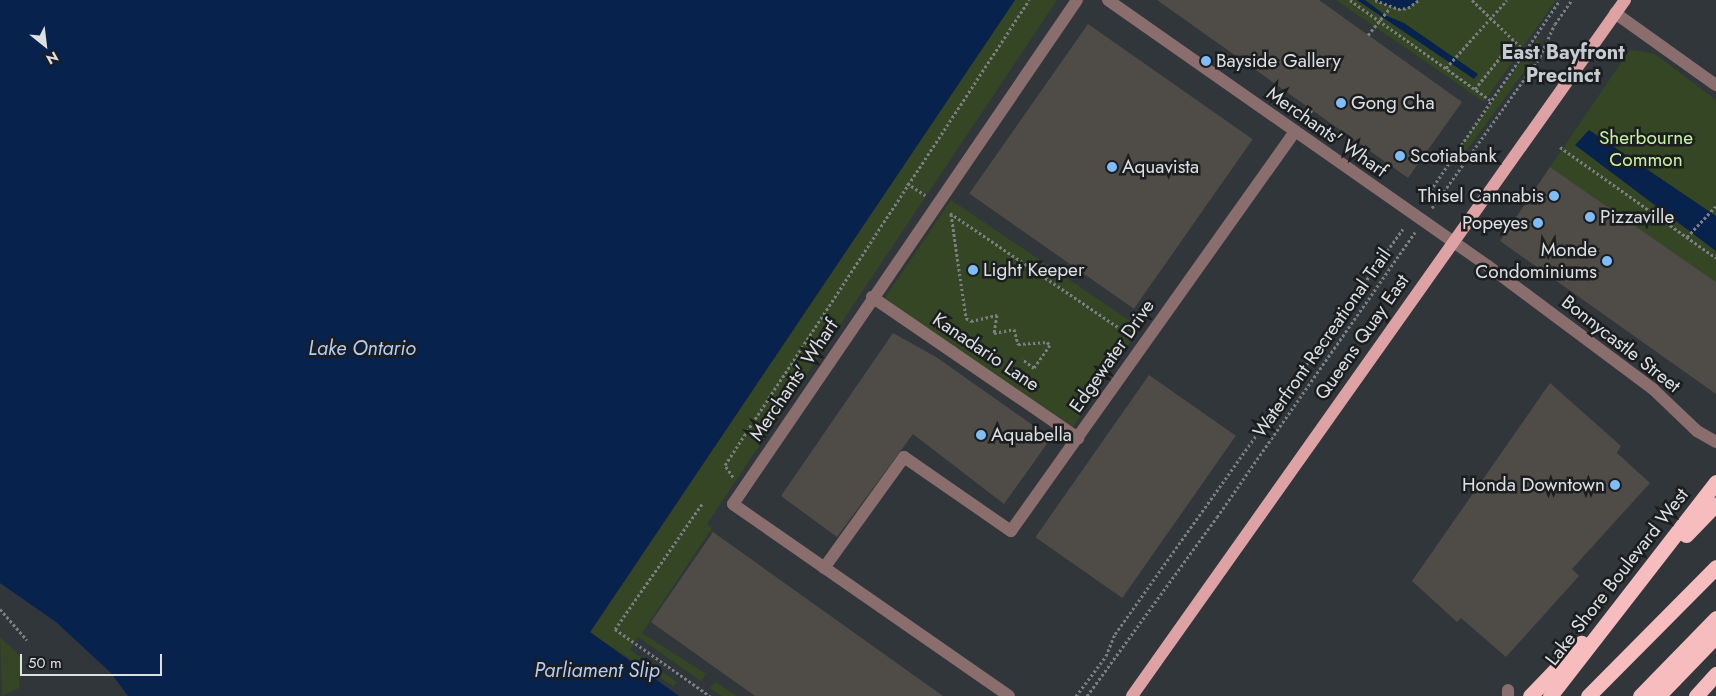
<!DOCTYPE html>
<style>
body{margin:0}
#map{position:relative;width:1716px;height:696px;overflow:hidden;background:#31363a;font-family:Jost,sans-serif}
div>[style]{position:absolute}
.green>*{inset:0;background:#344623;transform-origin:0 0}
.water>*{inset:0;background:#07224c}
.building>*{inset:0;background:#4f4c47;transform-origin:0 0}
.path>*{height:3px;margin-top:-1.5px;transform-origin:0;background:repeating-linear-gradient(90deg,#7b7f83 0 2.5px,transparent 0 5px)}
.minor>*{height:12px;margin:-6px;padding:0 6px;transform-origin:6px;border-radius:6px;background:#8a6d6d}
.major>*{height:12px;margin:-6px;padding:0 6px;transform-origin:6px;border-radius:6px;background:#dea2a4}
.highway>*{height:15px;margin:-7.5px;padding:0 7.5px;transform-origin:7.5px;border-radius:7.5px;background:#f6bcbe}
.dots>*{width:14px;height:14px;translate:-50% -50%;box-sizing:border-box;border:2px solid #1b1d1f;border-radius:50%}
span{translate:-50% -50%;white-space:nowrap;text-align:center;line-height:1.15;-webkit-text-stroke:5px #1b1d1f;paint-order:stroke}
.poi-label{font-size:19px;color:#dde0e3}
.left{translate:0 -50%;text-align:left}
.right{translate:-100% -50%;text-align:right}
.street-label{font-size:19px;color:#dde0e3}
.park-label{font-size:19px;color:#c9f4a3}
.neighbourhood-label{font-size:20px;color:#c5cbd1;font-weight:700}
.water-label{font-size:20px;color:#b2cefa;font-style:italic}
.north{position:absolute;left:20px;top:20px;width:50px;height:50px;-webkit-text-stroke:4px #1b1d1f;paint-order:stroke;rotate:151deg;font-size:14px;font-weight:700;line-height:20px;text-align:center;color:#dde0e3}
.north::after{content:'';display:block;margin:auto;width:18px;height:22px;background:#dde0e3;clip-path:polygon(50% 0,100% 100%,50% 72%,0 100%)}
.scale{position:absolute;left:20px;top:654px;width:142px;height:22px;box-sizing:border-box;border:2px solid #dde0e3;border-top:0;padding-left:6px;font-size:15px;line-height:18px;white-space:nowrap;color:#dde0e3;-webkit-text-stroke:4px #1b1d1f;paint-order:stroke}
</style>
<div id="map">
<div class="green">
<i style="clip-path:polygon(1015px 0,1057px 0,707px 524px,712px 528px,642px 633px,706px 674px,701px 681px,638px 637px,630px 650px,677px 682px,673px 686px,590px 633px)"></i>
<i style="clip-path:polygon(1336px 0,1556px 0,1484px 102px)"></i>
<i style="clip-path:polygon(1537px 39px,1541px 41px,1529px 65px,1461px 158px,1458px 156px,1464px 142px)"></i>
<i style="clip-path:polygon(1634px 50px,1655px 54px,1716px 100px,1716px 282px,1550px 167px,1629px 51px)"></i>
<i style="left:951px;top:200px;width:228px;height:120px;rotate:34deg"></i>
<i style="clip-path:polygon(0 637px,21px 657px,19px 688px,2px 696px)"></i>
<i style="clip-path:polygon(715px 682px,737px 696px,722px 696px,710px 688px)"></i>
</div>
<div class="water">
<i style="clip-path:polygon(0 0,1015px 0,590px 632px,679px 696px,128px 696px,111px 673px,56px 622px,0 583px)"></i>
<i style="clip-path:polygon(1357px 0,1365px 0,1385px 15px,1404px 23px,1478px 74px,1474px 79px)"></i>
<i style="clip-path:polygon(1375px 0,1419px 0,1408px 8px,1398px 9px)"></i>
<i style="clip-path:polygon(1589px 130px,1716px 216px,1716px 251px,1575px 145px)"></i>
</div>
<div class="building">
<i style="clip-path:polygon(1157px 0,1319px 0,1462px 102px,1408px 178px)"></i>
<i style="left:1088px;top:24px;width:201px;height:207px;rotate:35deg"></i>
<i style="clip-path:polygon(1550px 167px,1716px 282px,1716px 394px,1500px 241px)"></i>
<i style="clip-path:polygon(893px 333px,936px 357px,1051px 438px,1004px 504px,913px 434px,837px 537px,781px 496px)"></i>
<i style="left:1149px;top:375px;width:106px;height:198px;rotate:35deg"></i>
<i style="clip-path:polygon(1550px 383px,1621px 446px,1617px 453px,1650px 483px,1572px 569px,1579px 576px,1506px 657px,1461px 618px,1457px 622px,1412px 581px)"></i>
<i style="clip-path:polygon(713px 532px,943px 696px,755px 696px,651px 622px)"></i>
</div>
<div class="path">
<i style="left:1350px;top:0;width:172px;rotate:35.5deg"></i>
<i style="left:1375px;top:0;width:25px;rotate:21deg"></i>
<i style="left:1398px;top:9px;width:10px;rotate:-6deg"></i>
<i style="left:1408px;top:8px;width:14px;rotate:-36deg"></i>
<i style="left:1472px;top:0;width:74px;rotate:43.9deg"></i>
<i style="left:1368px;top:35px;width:35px;rotate:-51deg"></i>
<i style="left:1446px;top:68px;width:91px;rotate:-48.1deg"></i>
<i style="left:1475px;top:89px;width:63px;rotate:-51.5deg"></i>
<i style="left:1304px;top:119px;width:12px;rotate:-48deg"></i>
<i style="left:1560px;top:147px;width:191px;rotate:35.4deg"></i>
<i style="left:907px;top:183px;width:22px;rotate:34deg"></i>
<i style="left:1422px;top:203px;width:245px;rotate:-55.8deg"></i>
<i style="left:1432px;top:208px;width:186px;rotate:-54.4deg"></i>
<i style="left:1540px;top:57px;width:36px;rotate:-66deg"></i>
<i style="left:1555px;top:24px;width:29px;rotate:-55deg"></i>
<i style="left:950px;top:213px;width:219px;rotate:34.2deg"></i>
<i style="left:951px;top:214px;width:105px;rotate:81.8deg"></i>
<i style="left:966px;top:318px;width:6px;rotate:31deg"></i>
<i style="left:971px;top:321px;width:27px;rotate:-13deg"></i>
<i style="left:997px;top:315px;width:18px;rotate:99deg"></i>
<i style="left:994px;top:333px;width:20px;rotate:-11deg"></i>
<i style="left:1014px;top:329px;width:16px;rotate:75deg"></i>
<i style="left:1018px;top:344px;width:29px;rotate:-4deg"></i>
<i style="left:1047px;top:342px;width:4px;rotate:45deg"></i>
<i style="left:1050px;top:345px;width:28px;rotate:125deg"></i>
<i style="left:1034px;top:368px;width:15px;rotate:-143deg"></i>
<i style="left:1687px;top:237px;width:42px;rotate:-46.9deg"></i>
<i style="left:733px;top:477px;width:14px;rotate:-124deg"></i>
<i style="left:725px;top:465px;width:556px;rotate:-56.82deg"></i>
<i style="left:702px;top:504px;width:152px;rotate:124.8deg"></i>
<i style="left:615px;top:629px;width:116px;rotate:35.2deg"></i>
<i style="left:0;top:609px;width:41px;rotate:48.9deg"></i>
<i style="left:1076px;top:696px;width:50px;rotate:-53.1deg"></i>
<i style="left:1106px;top:656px;width:24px;rotate:-68deg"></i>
<i style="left:1115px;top:634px;width:497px;rotate:-54.6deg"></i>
<i style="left:1087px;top:696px;width:221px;rotate:-54deg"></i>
<i style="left:1217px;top:517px;width:347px;rotate:-55.2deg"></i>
</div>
<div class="minor">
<i style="left:1108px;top:0;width:464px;rotate:35deg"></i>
<i style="left:1488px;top:266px;width:206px;rotate:36.7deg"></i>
<i style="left:1653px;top:389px;width:61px;rotate:43.7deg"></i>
<i style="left:1697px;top:431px;width:22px;rotate:30deg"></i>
<i style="left:1615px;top:13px;width:124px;rotate:35.5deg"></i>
<i style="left:872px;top:297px;width:250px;rotate:34.4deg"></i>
<i style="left:824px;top:568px;width:137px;rotate:-54.2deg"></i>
<i style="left:904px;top:457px;width:130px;rotate:34.7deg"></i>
<i style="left:1011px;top:531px;width:488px;rotate:-54.6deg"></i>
<i style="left:1009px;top:696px;width:336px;rotate:-145.2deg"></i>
<i style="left:733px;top:504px;width:610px;rotate:-55.68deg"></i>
<i style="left:1508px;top:696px;width:6px;rotate:-90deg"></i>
</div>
<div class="major">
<i style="left:1132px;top:696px;width:853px;rotate:-54.69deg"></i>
</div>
<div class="highway">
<i style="left:1686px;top:535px;width:43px;rotate:-45.9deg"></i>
<i style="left:1530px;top:696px;width:74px;rotate:-46.1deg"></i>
<i style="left:1550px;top:696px;width:271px;rotate:-52.2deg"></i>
<i style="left:1588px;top:696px;width:182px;rotate:-45.2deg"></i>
<i style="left:1640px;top:696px;width:109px;rotate:-45.7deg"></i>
<i style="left:1658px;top:696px;width:83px;rotate:-46deg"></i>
<i style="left:1696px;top:696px;width:30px;rotate:-48deg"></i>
</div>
<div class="dots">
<i style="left:1206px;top:61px;background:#7fbdf9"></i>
<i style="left:1341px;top:103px;background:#7fbdf9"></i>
<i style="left:1400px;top:156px;background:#7fbdf9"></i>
<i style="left:1112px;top:167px;background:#7fbdf9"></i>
<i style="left:1554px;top:196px;background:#7fbdf9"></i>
<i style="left:1590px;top:217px;background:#7fbdf9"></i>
<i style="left:1538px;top:223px;background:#7fbdf9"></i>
<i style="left:1607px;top:261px;background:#7fbdf9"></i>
<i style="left:973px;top:270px;background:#7fbdf9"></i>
<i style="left:981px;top:435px;background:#7fbdf9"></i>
<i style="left:1615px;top:485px;background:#7fbdf9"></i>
</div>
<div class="poi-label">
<span class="left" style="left:1216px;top:61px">Bayside Gallery</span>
<span class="left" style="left:1351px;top:103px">Gong Cha</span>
<span class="left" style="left:1410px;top:156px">Scotiabank</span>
<span class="left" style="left:1122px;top:167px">Aquavista</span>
<span class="right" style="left:1544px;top:196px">Thisel Cannabis</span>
<span class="left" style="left:1600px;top:217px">Pizzaville</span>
<span class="right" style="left:1528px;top:223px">Popeyes</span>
<span class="right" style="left:1597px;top:261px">Monde<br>Condominiums</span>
<span class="left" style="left:983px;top:270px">Light Keeper</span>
<span class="left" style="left:991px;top:435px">Aquabella</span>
<span class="right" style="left:1605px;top:485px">Honda Downtown</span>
</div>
<div class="street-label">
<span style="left:1327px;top:132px;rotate:35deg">Merchants' Wharf</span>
<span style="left:1362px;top:337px;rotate:-55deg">Queens Quay East</span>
<span style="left:1322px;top:343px;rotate:-55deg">Waterfront Recreational Trail</span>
<span style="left:1621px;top:344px;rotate:38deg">Bonnycastle Street</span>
<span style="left:986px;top:352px;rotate:34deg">Kanadario Lane</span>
<span style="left:1112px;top:356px;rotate:-55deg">Edgewater Drive</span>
<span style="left:794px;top:380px;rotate:-56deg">Merchants' Wharf</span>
<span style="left:1617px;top:577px;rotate:-52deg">Lake Shore Boulevard West</span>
</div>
<div class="park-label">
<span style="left:1646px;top:149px">Sherbourne<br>Common</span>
</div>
<div class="neighbourhood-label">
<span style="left:1563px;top:64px">East Bayfront<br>Precinct</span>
</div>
<div class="water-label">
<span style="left:362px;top:348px">Lake Ontario</span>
<span style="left:597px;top:670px">Parliament Slip</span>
</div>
<div class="north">N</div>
<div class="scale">50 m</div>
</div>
